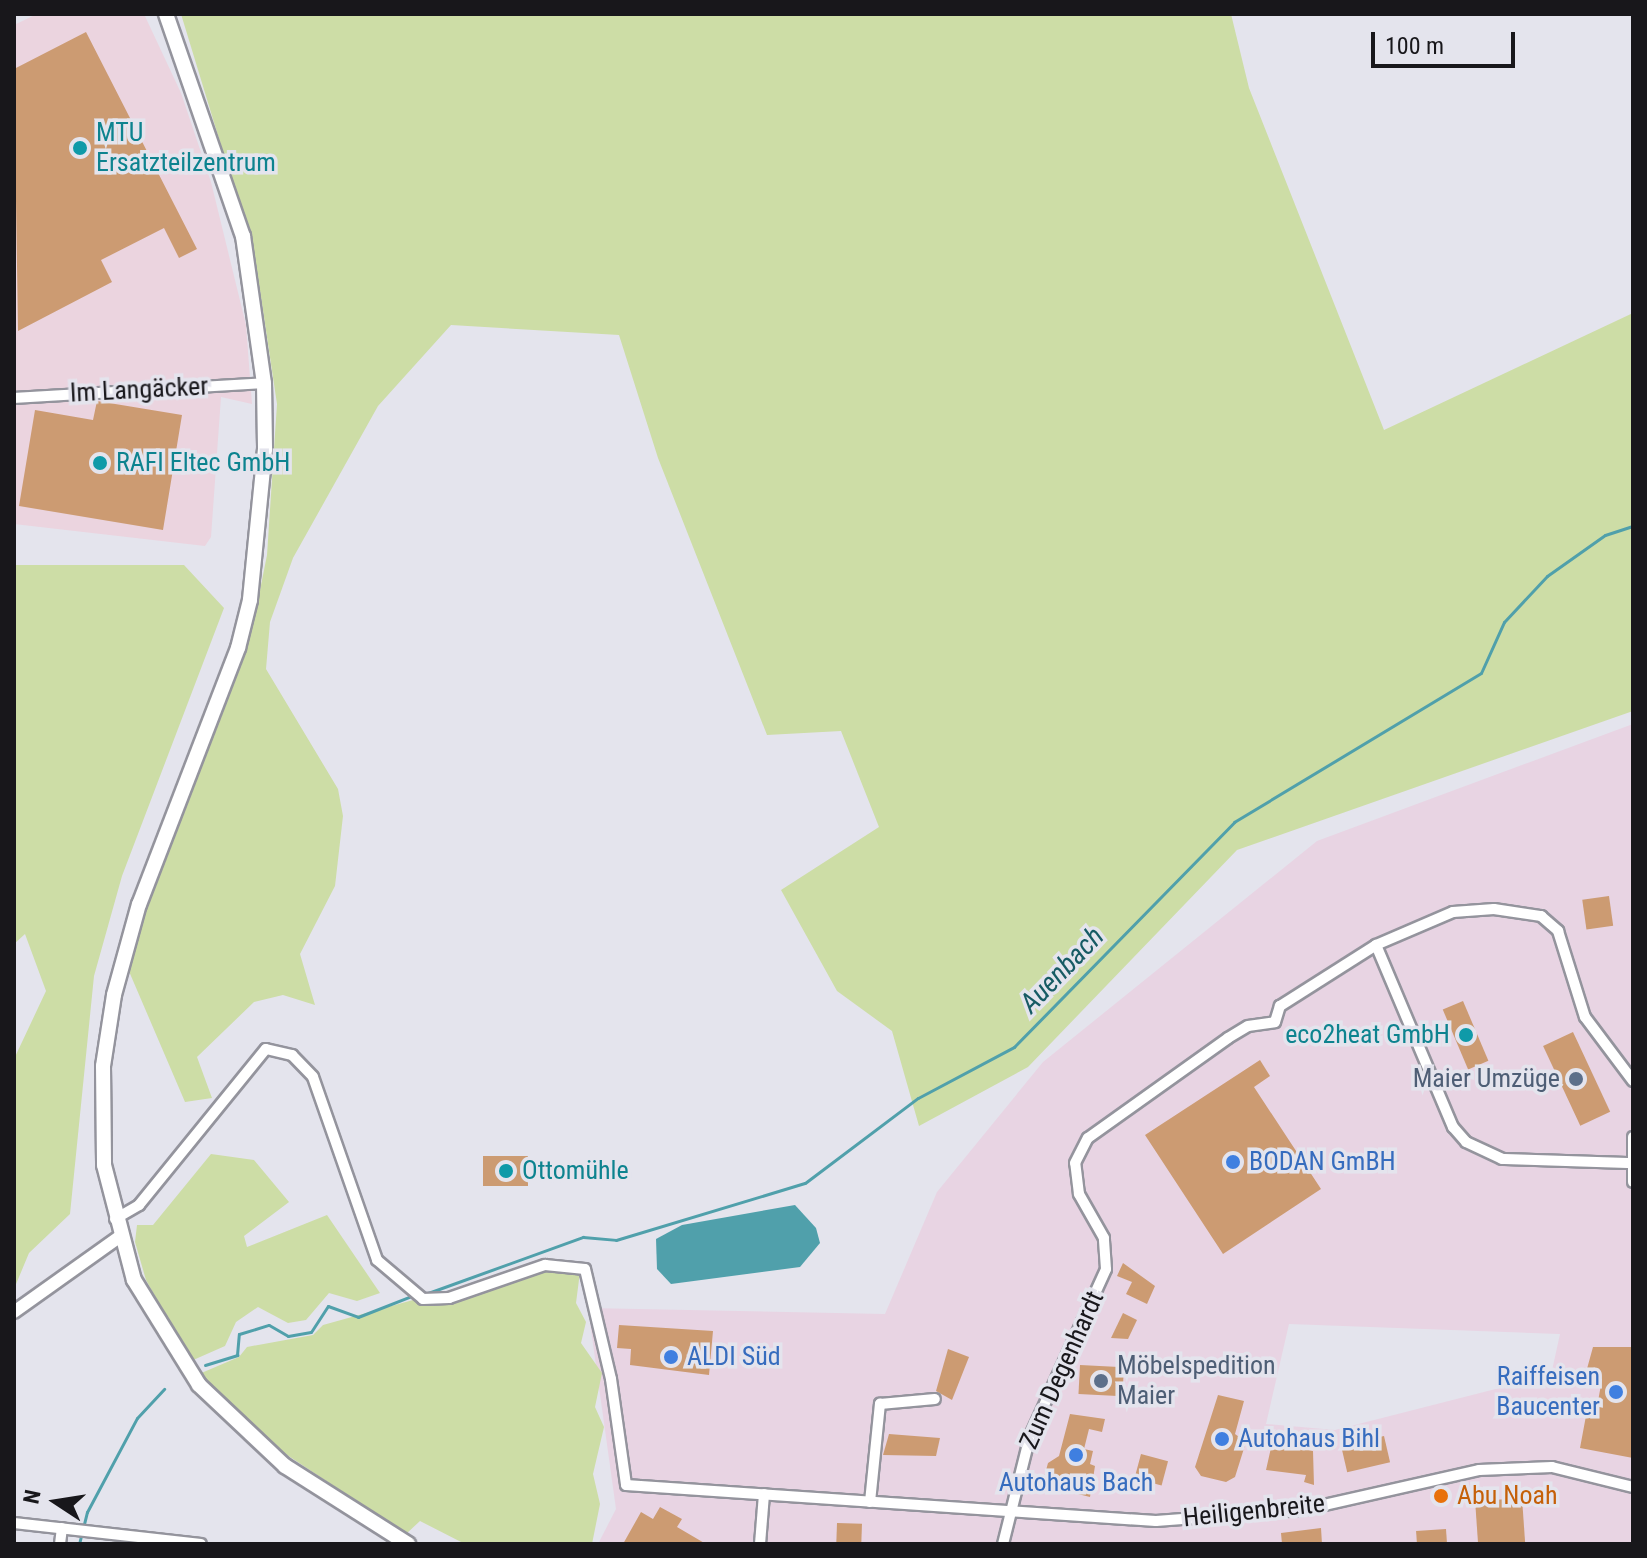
<!DOCTYPE html>
<meta charset="utf-8">
<style>
body{margin:0}
#map{position:relative;width:1647px;height:1558px;overflow:hidden;background:#e4e4ed;font-family:"Roboto Condensed",sans-serif}
div>[style]{position:absolute}
.commercial>*{inset:0;background:#e8d4e3}
.industrial>*{inset:0;background:#ebd4df}
.green>*{inset:0;background:#cddda6}
.water>*{inset:0;background:#50a0ab}
.stream>*{height:3px;margin:-1.5px;padding:0 1.5px;transform-origin:1.5px;border-radius:1.5px;background:#50a0ab}
.building>*{inset:0;background:#cc9b72;transform-origin:0 0}
.roads{filter:drop-shadow(2px 0 #94949d) drop-shadow(-2px 0 #94949d) drop-shadow(0 2px #94949d) drop-shadow(0 -2px #94949d)}
.minor>*{height:10px;margin:-5px;padding:0 5px;transform-origin:5px;border-radius:5px;background:#fff}
.tertiary>*{height:12px;margin:-6px;padding:0 6px;transform-origin:6px;border-radius:6px;background:#fff}
.secondary>*{height:14px;margin:-7px;padding:0 7px;transform-origin:7px;border-radius:7px;background:#fff}
.dots>*{width:22px;height:22px;translate:-50% -50%;box-sizing:border-box;border:4px solid #e4e4ed;border-radius:50%}
span{translate:-50% -50%;white-space:nowrap;text-align:center;line-height:1.15;-webkit-text-stroke:7px #e4e4ed;paint-order:stroke}
.culture-label{font-size:26px;color:#0d838f}
.left{translate:0 -50%;text-align:left}
.right{translate:-100% -50%;text-align:right}
.street-label{font-size:26px;color:#18171b}
.service-label{font-size:26px;color:#4e5e75}
.shop-label{font-size:26px;color:#366cbe}
.food-label{font-size:26px;color:#c56008}
.water-label{font-size:28px;color:#175b64;font-style:italic}
.frame{position:absolute;inset:0;border:16px solid #18171b;pointer-events:none}
.north{position:absolute;left:16px;top:1462px;width:80px;height:80px;-webkit-text-stroke:6px #e4e4ed;paint-order:stroke;rotate:282deg;font-size:22px;font-weight:700;line-height:32px;text-align:center;color:#18171b}
.north::after{content:'';display:block;margin:auto;width:28px;height:36px;background:#18171b;clip-path:polygon(50% 0,100% 100%,50% 72%,0 100%)}
.scale{position:absolute;left:1371px;top:32px;width:144px;height:36px;box-sizing:border-box;border:4px solid #18171b;border-top:0;padding-left:10px;font-size:24px;line-height:28px;white-space:nowrap;color:#18171b;-webkit-text-stroke:6px #e4e4ed;paint-order:stroke}
</style>
<div id="map">
<div class="commercial">
<i style="clip-path:polygon(evenodd,1633px 724px,1633px 1544px,598px 1544px,616px 1509px,588px 1308px,885px 1314px,937px 1192px,1043px 1062px,1317px 841px,1633px 724px,1289px 1324px,1559px 1334px,1560px 1334px,1551px 1375px,1335px 1430px,1266px 1424px,1289px 1324px)"></i>
</div>
<div class="industrial">
<i style="clip-path:polygon(37px 14px,144px 14px,181px 93px,211px 182px,246px 325px,252px 404px,221px 397px,211px 537px,205px 546px,14px 524px,14px 25px)"></i>
</div>
<div class="green">
<i style="clip-path:polygon(181px 14px,1231px 14px,1249px 88px,1384px 430px,1633px 313px,1633px 711px,1237px 850px,1028px 1067px,919px 1126px,892px 1031px,837px 991px,781px 890px,879px 827px,841px 731px,767px 735px,658px 458px,619px 335px,451px 325px,378px 406px,293px 558px,270px 622px,266px 669px,338px 789px,343px 816px,335px 886px,300px 954px,315px 1005px,283px 995px,254px 1002px,197px 1057px,212px 1098px,185px 1102px,125px 962px,255px 615px,267px 555px,277px 404px,255px 257px)"></i>
<i style="clip-path:polygon(14px 565px,184px 565px,224px 608px,122px 876px,94px 976px,70px 1214px,29px 1253px,14px 1289px,14px 1059px,46px 991px,25px 934px,14px 944px)"></i>
<i style="clip-path:polygon(211px 1154px,254px 1160px,289px 1202px,244px 1236px,247px 1247px,327px 1215px,380px 1293px,357px 1301px,329px 1293px,306px 1320px,288px 1323px,258px 1307px,236px 1322px,225px 1346px,191px 1361px,146px 1280px,135px 1242px,137px 1225px,153px 1225px)"></i>
<i style="clip-path:polygon(545px 1269px,580px 1272px,576px 1303px,586px 1322px,581px 1343px,602px 1373px,595px 1407px,604px 1427px,593px 1474px,600px 1504px,592px 1544px,465px 1544px,420px 1521px,406px 1534px,260px 1437px,199px 1374px,239px 1357px,247px 1347px,313px 1335px,323px 1325px,413px 1300px,434px 1306px)"></i>
</div>
<div class="water">
<i style="clip-path:polygon(795px 1205px,816px 1228px,820px 1243px,800px 1267px,671px 1284px,657px 1269px,656px 1239px,682px 1225px)"></i>
</div>
<div class="stream">
<i style="left:428px;top:1293px;width:165px;rotate:-19.9deg"></i>
<i style="left:583px;top:1237px;width:33px;rotate:5deg"></i>
<i style="left:616px;top:1240px;width:197px;rotate:-16.8deg"></i>
<i style="left:805px;top:1183px;width:141px;rotate:-37deg"></i>
<i style="left:918px;top:1098px;width:109px;rotate:-28deg"></i>
<i style="left:1014px;top:1047px;width:315px;rotate:-45.6deg"></i>
<i style="left:1234px;top:822px;width:288px;rotate:-31.1deg"></i>
<i style="left:1481px;top:673px;width:56px;rotate:-65.7deg"></i>
<i style="left:1504px;top:622px;width:63px;rotate:-46.9deg"></i>
<i style="left:1547px;top:576px;width:71px;rotate:-35.3deg"></i>
<i style="left:1605px;top:535px;width:29px;rotate:-18deg"></i>
<i style="left:205px;top:1365px;width:34px;rotate:-17deg"></i>
<i style="left:237px;top:1355px;width:21px;rotate:-85deg"></i>
<i style="left:239px;top:1334px;width:31px;rotate:-17deg"></i>
<i style="left:269px;top:1325px;width:22px;rotate:30deg"></i>
<i style="left:288px;top:1336px;width:23px;rotate:-10deg"></i>
<i style="left:311px;top:1332px;width:31px;rotate:-57deg"></i>
<i style="left:328px;top:1306px;width:32px;rotate:20deg"></i>
<i style="left:358px;top:1317px;width:55px;rotate:-21.4deg"></i>
<i style="left:79px;top:1544px;width:33px;rotate:-76deg"></i>
<i style="left:87px;top:1512px;width:106px;rotate:-62deg"></i>
<i style="left:137px;top:1418px;width:40px;rotate:-47deg"></i>
</div>
<div class="building">
<i style="clip-path:polygon(86px 32px,197px 249px,179px 258px,164px 228px,101px 260px,112px 282px,18px 331px,14px 69px)"></i>
<i style="clip-path:polygon(97px 401px,182px 415px,163px 530px,19px 506px,35px 410px,93px 420px)"></i>
<i style="left:1609px;top:896px;width:30px;height:27px;rotate:82deg"></i>
<i style="left:1463px;top:1001px;width:65px;height:22px;rotate:67deg"></i>
<i style="left:1573px;top:1032px;width:88px;height:33px;rotate:65deg"></i>
<i style="clip-path:polygon(1260px 1060px,1270px 1076px,1254px 1087px,1321px 1189px,1223px 1254px,1145px 1135px)"></i>
<i style="left:483px;top:1156px;width:45px;height:30px"></i>
<i style="clip-path:polygon(1123px 1263px,1155px 1286px,1147px 1304px,1126px 1294px,1132px 1282px,1117px 1276px)"></i>
<i style="clip-path:polygon(1123px 1313px,1137px 1320px,1128px 1339px,1111px 1338px)"></i>
<i style="clip-path:polygon(619px 1325px,713px 1331px,709px 1375px,630px 1365px,631px 1349px,617px 1348px)"></i>
<i style="clip-path:polygon(1593px 1347px,1633px 1347px,1633px 1458px,1580px 1448px,1588px 1405px,1597px 1407px,1602px 1379px,1585px 1376px)"></i>
<i style="clip-path:polygon(948px 1349px,969px 1357px,952px 1400px,936px 1391px)"></i>
<i style="left:1080px;top:1365px;width:44px;height:29px;rotate:3deg"></i>
<i style="clip-path:polygon(1218px 1395px,1244px 1401px,1235px 1434px,1246px 1442px,1235px 1477px,1226px 1482px,1201px 1476px,1195px 1467px)"></i>
<i style="clip-path:polygon(1070px 1414px,1105px 1419px,1102px 1432px,1089px 1429px,1084px 1449px,1093px 1451px,1090px 1464px,1095px 1466px,1090px 1497px,1042px 1485px,1048px 1463px,1059px 1456px)"></i>
<i style="clip-path:polygon(1275px 1430px,1302px 1436px,1299px 1448px,1313px 1451px,1314px 1485px,1304px 1482px,1306px 1475px,1266px 1470px)"></i>
<i style="clip-path:polygon(889px 1434px,940px 1438px,936px 1456px,883px 1455px)"></i>
<i style="left:1384px;top:1436px;width:27px;height:44px;rotate:77deg"></i>
<i style="left:1141px;top:1454px;width:28px;height:25px;rotate:15deg"></i>
<i style="left:1522px;top:1498px;width:46px;height:47px;rotate:86deg"></i>
<i style="clip-path:polygon(660px 1507px,682px 1519px,677px 1527px,706px 1544px,623px 1544px,641px 1512px,653px 1519px)"></i>
<i style="left:837px;top:1523px;width:25px;height:21px;rotate:2deg"></i>
<i style="clip-path:polygon(1321px 1528px,1322px 1544px,1282px 1544px,1281px 1533px)"></i>
<i style="left:1446px;top:1529px;width:15px;height:30px;rotate:86deg"></i>
</div>
<div class="roads">
<div class="minor">
<i style="left:14px;top:398px;width:250px;rotate:-3.4deg"></i>
<i style="left:1376px;top:945px;width:84px;rotate:-23.2deg"></i>
<i style="left:1453px;top:912px;width:41px;rotate:-4.2deg"></i>
<i style="left:1494px;top:909px;width:48px;rotate:8.5deg"></i>
<i style="left:1541px;top:916px;width:23px;rotate:41deg"></i>
<i style="left:1558px;top:931px;width:90px;rotate:72.6deg"></i>
<i style="left:1585px;top:1017px;width:80px;rotate:53.1deg"></i>
<i style="left:1633px;top:1137px;width:45px;rotate:90deg"></i>
<i style="left:115px;top:1219px;width:28px;rotate:-30deg"></i>
<i style="left:139px;top:1205px;width:201px;rotate:-50.9deg"></i>
<i style="left:266px;top:1049px;width:27px;rotate:13deg"></i>
<i style="left:292px;top:1055px;width:30px;rotate:46deg"></i>
<i style="left:313px;top:1077px;width:194px;rotate:70.7deg"></i>
<i style="left:377px;top:1260px;width:60px;rotate:40.3deg"></i>
<i style="left:423px;top:1299px;width:26px;rotate:-2deg"></i>
<i style="left:449px;top:1298px;width:102px;rotate:-19deg"></i>
<i style="left:545px;top:1265px;width:40px;rotate:5.7deg"></i>
<i style="left:585px;top:1269px;width:113px;rotate:76.7deg"></i>
<i style="left:611px;top:1379px;width:107px;rotate:81.9deg"></i>
<i style="left:626px;top:1485px;width:531px;rotate:3.89deg"></i>
<i style="left:1156px;top:1521px;width:146px;rotate:-4.3deg"></i>
<i style="left:1302px;top:1510px;width:181px;rotate:-12.7deg"></i>
<i style="left:1479px;top:1470px;width:73px;rotate:-2.4deg"></i>
<i style="left:1552px;top:1467px;width:83px;rotate:13.9deg"></i>
<i style="left:870px;top:1502px;width:99px;rotate:-84.2deg"></i>
<i style="left:880px;top:1404px;width:55px;rotate:-5.2deg"></i>
<i style="left:14px;top:1523px;width:188px;rotate:6.4deg"></i>
<i style="left:60px;top:1544px;width:16px;rotate:-83deg"></i>
<i style="left:760px;top:1544px;width:50px;rotate:-85.4deg"></i>
<i style="left:1003px;top:1544px;width:111px;rotate:-76deg"></i>
<i style="left:1030px;top:1436px;width:183px;rotate:-65.5deg"></i>
<i style="left:1106px;top:1269px;width:31px;rotate:-94deg"></i>
<i style="left:1104px;top:1238px;width:51px;rotate:-119.6deg"></i>
<i style="left:1079px;top:1194px;width:31px;rotate:-97deg"></i>
<i style="left:1075px;top:1163px;width:28px;rotate:-63deg"></i>
<i style="left:1088px;top:1138px;width:172px;rotate:-35.5deg"></i>
<i style="left:1228px;top:1038px;width:23px;rotate:-31deg"></i>
<i style="left:1248px;top:1026px;width:27px;rotate:-8deg"></i>
<i style="left:1275px;top:1022px;width:17px;rotate:-73deg"></i>
<i style="left:1280px;top:1006px;width:114px;rotate:-32.4deg"></i>
<i style="left:1376px;top:945px;width:198px;rotate:67.1deg"></i>
<i style="left:1453px;top:1127px;width:20px;rotate:49deg"></i>
<i style="left:1466px;top:1142px;width:40px;rotate:25deg"></i>
<i style="left:1502px;top:1159px;width:128px;rotate:1.8deg"></i>
</div>
<div class="tertiary">
<i style="left:14px;top:1312px;width:129px;rotate:-35.5deg"></i>
</div>
<div class="secondary">
<i style="left:166px;top:14px;width:235px;rotate:70.9deg"></i>
<i style="left:243px;top:236px;width:148px;rotate:81.9deg"></i>
<i style="left:264px;top:383px;width:66px;rotate:89.1deg"></i>
<i style="left:265px;top:449px;width:152px;rotate:95.7deg"></i>
<i style="left:250px;top:600px;width:49px;rotate:104deg"></i>
<i style="left:238px;top:648px;width:274px;rotate:111.1deg"></i>
<i style="left:139px;top:904px;width:94px;rotate:105.4deg"></i>
<i style="left:114px;top:995px;width:72px;rotate:98.8deg"></i>
<i style="left:103px;top:1066px;width:99px;rotate:89.4deg"></i>
<i style="left:104px;top:1165px;width:119px;rotate:75.4deg"></i>
<i style="left:134px;top:1280px;width:123px;rotate:58.2deg"></i>
<i style="left:199px;top:1385px;width:118px;rotate:43.3deg"></i>
<i style="left:285px;top:1466px;width:146px;rotate:32.4deg"></i>
</div>
</div>
<div class="dots">
<i style="left:80px;top:148px;background:#0f9aa8"></i>
<i style="left:100px;top:463px;background:#0f9aa8"></i>
<i style="left:1466px;top:1035px;background:#0f9aa8"></i>
<i style="left:1576px;top:1079px;background:#5c6f8a"></i>
<i style="left:1233px;top:1162px;background:#3f7fe0"></i>
<i style="left:506px;top:1171px;background:#0f9aa8"></i>
<i style="left:671px;top:1357px;background:#3f7fe0"></i>
<i style="left:1101px;top:1381px;background:#5c6f8a"></i>
<i style="left:1616px;top:1392px;background:#3f7fe0"></i>
<i style="left:1222px;top:1439px;background:#3f7fe0"></i>
<i style="left:1076px;top:1455px;background:#3f7fe0"></i>
<i style="left:1441px;top:1496px;background:#e8710a"></i>
</div>
<div class="culture-label">
<span class="left" style="left:96px;top:148px">MTU<br>Ersatzteilzentrum</span>
<span class="left" style="left:116px;top:463px">RAFI Eltec GmbH</span>
<span class="right" style="left:1450px;top:1035px">eco2heat GmbH</span>
<span class="left" style="left:522px;top:1171px">Ottomühle</span>
</div>
<div class="street-label">
<span style="left:139px;top:390px;rotate:-3deg">Im Langäcker</span>
<span style="left:1062px;top:1370px;rotate:-66deg">Zum Degenhardt</span>
<span style="left:1254px;top:1511px;rotate:-6deg">Heiligenbreite</span>
</div>
<div class="service-label">
<span class="right" style="left:1560px;top:1079px">Maier Umzüge</span>
<span class="left" style="left:1117px;top:1381px">Möbelspedition<br>Maier</span>
</div>
<div class="shop-label">
<span class="left" style="left:1249px;top:1162px">BODAN GmBH</span>
<span class="left" style="left:687px;top:1357px">ALDI Süd</span>
<span class="right" style="left:1600px;top:1392px">Raiffeisen<br>Baucenter</span>
<span class="left" style="left:1238px;top:1439px">Autohaus Bihl</span>
<span style="left:1076px;top:1483px">Autohaus Bach</span>
</div>
<div class="food-label">
<span class="left" style="left:1457px;top:1496px">Abu Noah</span>
</div>
<div class="water-label">
<span style="left:1062px;top:970px;rotate:-46deg">Auenbach</span>
</div>
<div class="frame"></div>
<div class="north">N</div>
<div class="scale">100 m</div>
</div>
